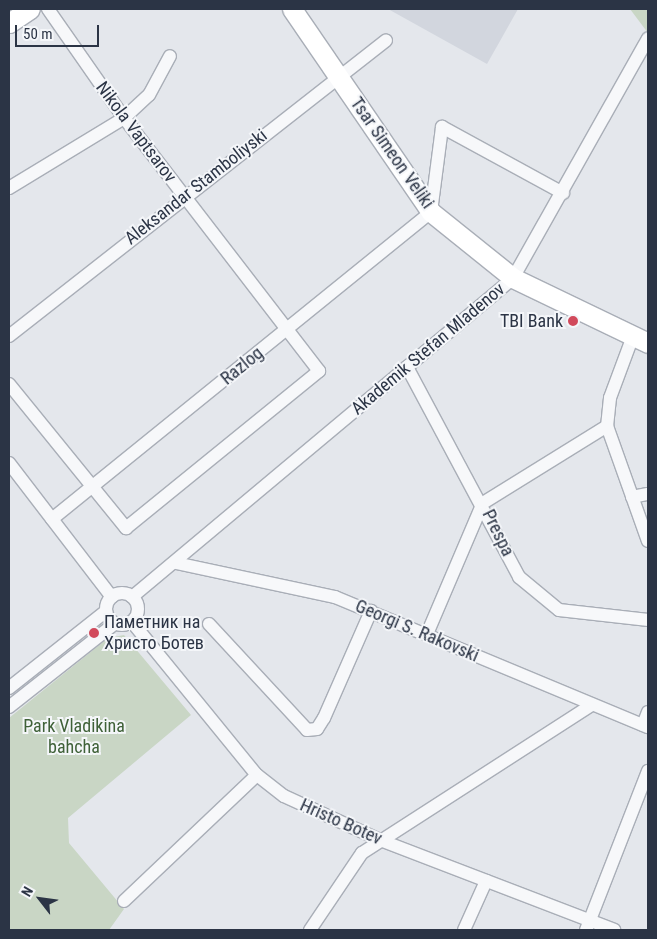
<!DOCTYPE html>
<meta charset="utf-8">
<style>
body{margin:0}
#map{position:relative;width:657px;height:939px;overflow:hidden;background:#e4e7ec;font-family:"Roboto Condensed",sans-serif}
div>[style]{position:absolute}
.built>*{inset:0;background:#d2d6de}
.green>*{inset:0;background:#c9d6c5}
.roads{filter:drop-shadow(1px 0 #a9aeb7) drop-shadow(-1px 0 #a9aeb7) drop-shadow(0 1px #a9aeb7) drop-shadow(0 -1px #a9aeb7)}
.street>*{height:12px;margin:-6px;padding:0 6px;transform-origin:6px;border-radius:6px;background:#f7f8fa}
.street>.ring{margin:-6px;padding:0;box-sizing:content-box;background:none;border:12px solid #f7f8fa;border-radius:50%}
.secondary>*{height:19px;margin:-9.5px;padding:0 9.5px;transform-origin:9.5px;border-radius:9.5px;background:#fff}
.dots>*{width:14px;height:14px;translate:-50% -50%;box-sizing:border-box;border:2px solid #f4f6f9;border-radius:50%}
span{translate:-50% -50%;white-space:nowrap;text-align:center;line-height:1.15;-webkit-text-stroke:4px #f4f6f9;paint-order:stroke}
.street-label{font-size:18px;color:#2b3445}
.poi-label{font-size:18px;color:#2b3445}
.right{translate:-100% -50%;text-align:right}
.left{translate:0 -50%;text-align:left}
.park-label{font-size:18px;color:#3f6138}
.frame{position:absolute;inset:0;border:10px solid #2b3445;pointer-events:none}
.north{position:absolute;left:15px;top:874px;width:50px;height:50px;-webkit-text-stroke:4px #f4f6f9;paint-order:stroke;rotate:300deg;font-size:14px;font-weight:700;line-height:20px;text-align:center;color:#2b3445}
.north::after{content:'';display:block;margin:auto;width:18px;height:22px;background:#2b3445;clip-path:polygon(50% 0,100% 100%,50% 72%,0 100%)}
.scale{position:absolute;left:15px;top:25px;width:84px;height:22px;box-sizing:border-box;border:2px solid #2b3445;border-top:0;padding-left:6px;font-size:15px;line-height:18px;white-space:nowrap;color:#2b3445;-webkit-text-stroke:4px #f4f6f9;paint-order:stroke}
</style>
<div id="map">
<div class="built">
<i style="clip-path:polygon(388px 9px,518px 9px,487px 64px)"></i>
</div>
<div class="green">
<i style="clip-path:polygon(630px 9px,648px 9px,648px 33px)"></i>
<i style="clip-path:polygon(124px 635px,191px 715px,68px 818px,69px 843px,124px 909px,109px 930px,9px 930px,9px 718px,108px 638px)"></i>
</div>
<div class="roads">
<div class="street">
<i style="left:9px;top:188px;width:135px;rotate:-31.3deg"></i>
<i style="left:124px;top:118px;width:34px;rotate:-43deg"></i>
<i style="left:149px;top:95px;width:44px;rotate:-61.7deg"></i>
<i style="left:9px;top:336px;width:479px;rotate:-38.1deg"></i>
<i style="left:633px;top:336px;width:66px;rotate:110.4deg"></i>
<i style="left:610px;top:398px;width:28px;rotate:96deg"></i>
<i style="left:607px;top:426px;width:122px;rotate:70.4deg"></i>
<i style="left:407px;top:367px;width:238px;rotate:61.9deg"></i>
<i style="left:519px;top:577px;width:52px;rotate:39.5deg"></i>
<i style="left:559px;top:610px;width:90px;rotate:6.4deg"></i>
<i style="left:9px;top:384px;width:186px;rotate:50.9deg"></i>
<i style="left:126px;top:528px;width:249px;rotate:-39.1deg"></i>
<i style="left:319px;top:371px;width:319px;rotate:-127.6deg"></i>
<i style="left:124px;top:118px;width:133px;rotate:-124.9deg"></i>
<i style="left:9px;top:463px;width:169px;rotate:52.5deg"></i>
<i style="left:632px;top:497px;width:16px;rotate:-11deg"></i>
<i style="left:52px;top:519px;width:488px;rotate:-39deg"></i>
<i style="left:431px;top:212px;width:86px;rotate:-82.6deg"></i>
<i style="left:442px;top:127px;width:138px;rotate:28.6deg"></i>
<i style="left:176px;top:563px;width:163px;rotate:12.1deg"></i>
<i style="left:335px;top:597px;width:339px;rotate:22.6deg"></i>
<i class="ring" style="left:106px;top:593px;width:20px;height:20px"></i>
<i style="left:132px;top:597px;width:497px;rotate:-39.9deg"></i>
<i style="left:513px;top:278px;width:275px;rotate:-60.6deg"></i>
<i style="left:132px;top:622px;width:198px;rotate:50.8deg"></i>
<i style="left:257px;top:775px;width:34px;rotate:38deg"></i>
<i style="left:284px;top:796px;width:106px;rotate:24.6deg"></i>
<i style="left:380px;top:840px;width:251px;rotate:21deg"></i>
<i style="left:209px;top:624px;width:144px;rotate:47.2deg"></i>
<i style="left:307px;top:730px;width:10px;rotate:-6deg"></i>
<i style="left:317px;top:729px;width:13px;rotate:-58deg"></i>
<i style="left:324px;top:718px;width:117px;rotate:-66.3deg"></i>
<i style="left:427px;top:634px;width:142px;rotate:-66.9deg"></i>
<i style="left:483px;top:503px;width:146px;rotate:-31.8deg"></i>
<i style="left:9px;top:688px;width:124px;rotate:-38.4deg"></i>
<i style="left:9px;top:707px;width:134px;rotate:-38.3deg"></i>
<i style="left:643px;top:725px;width:14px;rotate:-69deg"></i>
<i style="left:124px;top:901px;width:183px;rotate:-43.5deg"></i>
<i style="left:310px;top:930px;width:93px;rotate:-56deg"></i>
<i style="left:362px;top:853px;width:274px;rotate:-32.8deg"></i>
<i style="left:464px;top:930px;width:54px;rotate:-65.8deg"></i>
<i style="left:586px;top:930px;width:171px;rotate:-68.7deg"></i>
</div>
<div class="secondary">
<i style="left:292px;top:9px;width:246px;rotate:55.6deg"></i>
<i style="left:431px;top:212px;width:105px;rotate:38.8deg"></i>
<i style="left:513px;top:278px;width:150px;rotate:25.7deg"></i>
<i style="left:9px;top:23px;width:25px;rotate:-34deg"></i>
</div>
</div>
<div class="dots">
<i style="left:573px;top:321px;background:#d1495b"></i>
<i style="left:94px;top:633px;background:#d1495b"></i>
</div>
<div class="street-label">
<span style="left:136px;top:132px;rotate:53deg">Nikola Vaptsarov</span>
<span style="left:392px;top:153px;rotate:55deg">Tsar Simeon Veliki</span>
<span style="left:196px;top:187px;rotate:-38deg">Aleksandar Stamboliyski</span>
<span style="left:428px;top:349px;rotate:-40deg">Akademik Stefan Mladenov</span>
<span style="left:242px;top:366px;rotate:-39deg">Razlog</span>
<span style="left:498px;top:533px;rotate:64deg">Prespa</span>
<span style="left:417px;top:631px;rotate:23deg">Georgi S. Rakovski</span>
<span style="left:341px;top:822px;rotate:24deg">Hristo Botev</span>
</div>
<div class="poi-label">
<span class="right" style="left:563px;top:321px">TBI Bank</span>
<span class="left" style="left:104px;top:633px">Паметник на<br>Христо Ботев</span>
</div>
<div class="park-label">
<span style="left:74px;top:737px">Park Vladikina<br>bahcha</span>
</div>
<div class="frame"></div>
<div class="north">N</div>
<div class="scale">50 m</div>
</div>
